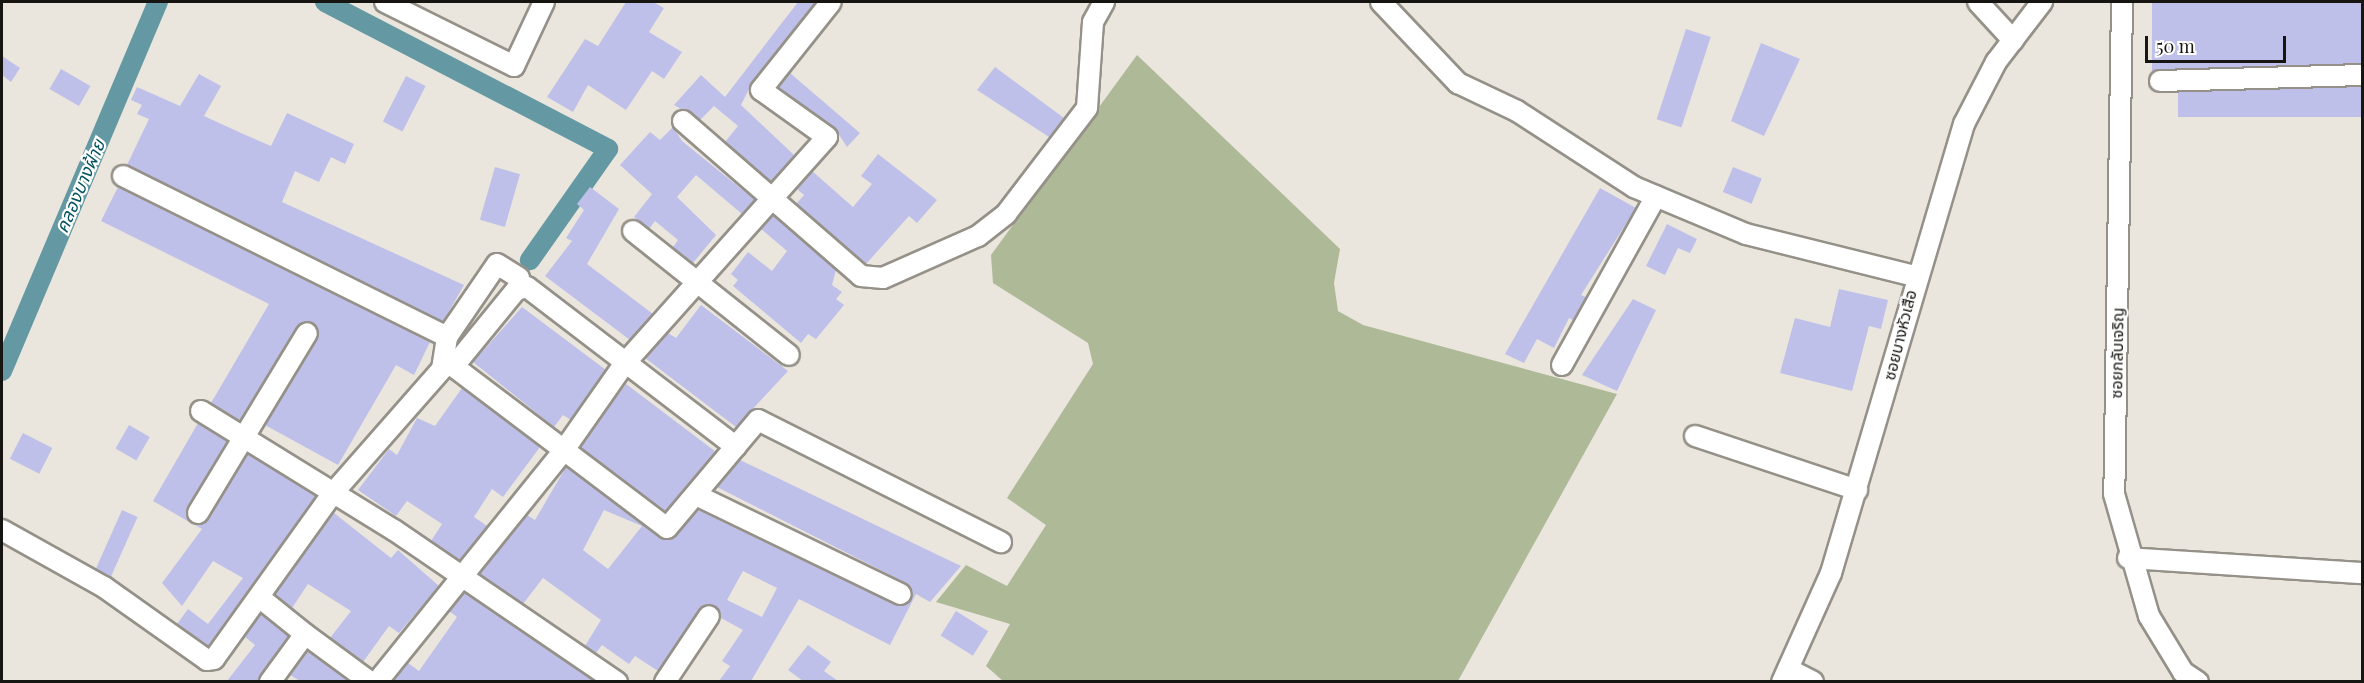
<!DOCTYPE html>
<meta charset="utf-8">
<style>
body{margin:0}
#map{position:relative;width:2364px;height:683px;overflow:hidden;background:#eae6dd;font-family:"Playfair Display","Noto Sans Thai",serif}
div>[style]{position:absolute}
.green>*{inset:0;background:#aeb997}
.canal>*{height:20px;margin:-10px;padding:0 10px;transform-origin:10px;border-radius:10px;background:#6499a3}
.building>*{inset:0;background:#bec0e9;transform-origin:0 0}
.roads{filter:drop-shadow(2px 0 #959188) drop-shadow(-2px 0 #959188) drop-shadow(0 2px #959188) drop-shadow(0 -2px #959188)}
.minor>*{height:20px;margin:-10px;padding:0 10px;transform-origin:10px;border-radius:10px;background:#fff}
span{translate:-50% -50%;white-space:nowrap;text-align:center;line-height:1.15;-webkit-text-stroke:4.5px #fff;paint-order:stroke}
.street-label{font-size:16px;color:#161511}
.water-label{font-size:18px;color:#00525e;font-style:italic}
.frame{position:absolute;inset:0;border:3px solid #161511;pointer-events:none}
.scale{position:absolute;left:2145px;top:36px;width:141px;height:27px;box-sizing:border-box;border:3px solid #161511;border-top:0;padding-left:8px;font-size:18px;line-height:21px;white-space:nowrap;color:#161511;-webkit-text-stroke:4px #fff;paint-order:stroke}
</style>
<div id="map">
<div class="green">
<i style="clip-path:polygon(1137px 55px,1340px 249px,1334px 283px,1338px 311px,1363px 325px,1617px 394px,1458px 681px,1003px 681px,986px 666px,1010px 624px,936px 602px,966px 565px,1007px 586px,1046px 525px,1007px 498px,1093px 364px,1088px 343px,993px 283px,991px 255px)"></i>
</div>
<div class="canal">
<i style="left:325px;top:2px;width:319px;rotate:27.4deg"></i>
<i style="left:608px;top:149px;width:136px;rotate:125.1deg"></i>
<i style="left:2px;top:371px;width:401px;rotate:-67.1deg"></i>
</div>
<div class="building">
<i style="clip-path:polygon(626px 2px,653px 2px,664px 8px,649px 32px,682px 52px,664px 79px,652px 71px,626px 110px,588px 85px,573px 112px,547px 97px,585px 39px,598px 46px)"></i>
<i style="clip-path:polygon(798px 2px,816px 2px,752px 83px,741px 105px,794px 155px,771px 182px,725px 142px,738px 126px,714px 106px,700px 120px,674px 105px,701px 75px,725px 97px)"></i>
<i style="left:2152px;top:2px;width:210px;height:69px"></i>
<i style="left:1686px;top:29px;width:26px;height:95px;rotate:18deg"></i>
<i style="clip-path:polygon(1761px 43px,1800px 59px,1764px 136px,1731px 121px)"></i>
<i style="clip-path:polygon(2px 56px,20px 68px,11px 82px,2px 75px)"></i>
<i style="clip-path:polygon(995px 67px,1064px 118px,1049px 137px,977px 90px)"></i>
<i style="left:61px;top:69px;width:34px;height:23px;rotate:30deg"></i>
<i style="clip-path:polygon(790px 73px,860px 133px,847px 147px,834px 127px,778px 88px)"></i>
<i style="clip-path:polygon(199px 74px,221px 86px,204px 116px,241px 133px,271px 146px,287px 113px,354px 144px,345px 164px,331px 157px,319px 182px,295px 171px,282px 202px,464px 285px,443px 322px,127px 165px,149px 119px,137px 114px,142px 105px,131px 100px,137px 87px,180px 106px)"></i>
<i style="left:406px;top:76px;width:22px;height:51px;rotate:27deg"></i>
<i style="left:2362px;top:87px;width:30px;height:184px;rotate:90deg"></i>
<i style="clip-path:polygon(673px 127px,682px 141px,755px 200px,742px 214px,696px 175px,677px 197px,716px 235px,693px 263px,673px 247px,678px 240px,655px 221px,649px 229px,634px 217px,652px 194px,620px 165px,650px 132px,660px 140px)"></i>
<i style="clip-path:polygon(878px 154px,937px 200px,917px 223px,909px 216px,866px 264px,796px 204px,804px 195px,797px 189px,812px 171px,853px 207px,872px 184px,861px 176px)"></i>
<i style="left:495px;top:167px;width:26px;height:55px;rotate:16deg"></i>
<i style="left:1733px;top:167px;width:31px;height:27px;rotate:22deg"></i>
<i style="clip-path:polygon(118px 187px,430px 342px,414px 375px,396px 365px,338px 465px,265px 425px,317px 339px,317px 327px,307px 321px,297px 326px,240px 421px,211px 403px,269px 304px,101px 221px)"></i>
<i style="clip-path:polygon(590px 187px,619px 209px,587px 264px,653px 314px,630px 340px,545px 276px,572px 241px,566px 238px,584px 210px,577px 204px)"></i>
<i style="clip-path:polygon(1600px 188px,1636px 208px,1581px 295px,1586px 297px,1573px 320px,1569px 318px,1554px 348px,1537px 339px,1524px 363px,1505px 354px)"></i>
<i style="clip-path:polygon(773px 215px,836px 270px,832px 285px,842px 292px,836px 299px,844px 305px,816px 339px,808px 334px,801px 343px,733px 286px,738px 280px,731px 274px,748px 252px,772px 271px,787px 251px,761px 229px)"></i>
<i style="clip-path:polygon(1667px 224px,1697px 239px,1690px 253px,1678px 248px,1665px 275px,1646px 266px)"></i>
<i style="clip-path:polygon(1839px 289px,1888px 300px,1881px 329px,1869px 326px,1852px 391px,1780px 373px,1795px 318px,1830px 327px)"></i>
<i style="clip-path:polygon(1633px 299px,1656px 310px,1617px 391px,1582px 375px)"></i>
<i style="clip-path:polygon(701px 305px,788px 371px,736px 427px,645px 358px,668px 333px,676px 338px)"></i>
<i style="clip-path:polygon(522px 307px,606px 370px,571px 420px,563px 415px,554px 427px,473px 362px)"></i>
<i style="left:626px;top:384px;width:112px;height:78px;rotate:37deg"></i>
<i style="clip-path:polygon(462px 388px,540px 447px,503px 497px,492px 489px,474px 517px,487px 526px,460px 560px,431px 541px,442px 524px,407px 501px,396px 516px,358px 490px,389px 449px,397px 455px,417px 418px,435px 426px)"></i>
<i style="clip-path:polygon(198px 423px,227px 441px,188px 507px,191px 523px,153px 501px)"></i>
<i style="left:129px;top:425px;width:24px;height:27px;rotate:30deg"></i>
<i style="left:23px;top:433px;width:33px;height:29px;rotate:27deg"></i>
<i style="clip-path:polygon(248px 454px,316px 496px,208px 646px,177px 624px,188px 609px,208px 624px,243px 578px,213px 561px,182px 606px,162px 583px,202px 529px,193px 524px,208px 520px)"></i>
<i style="clip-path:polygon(evenodd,740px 460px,961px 566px,930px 602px,916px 594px,890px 645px,799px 599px,751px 681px,719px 681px,730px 666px,722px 661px,743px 630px,721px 618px,715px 606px,699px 609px,658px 671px,635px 656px,629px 664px,602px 645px,596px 653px,585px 646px,601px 620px,543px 578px,523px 604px,480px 574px,527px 515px,535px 520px,566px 467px,665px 540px,676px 536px,698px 510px,896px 605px,911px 600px,906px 583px,717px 487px,740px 460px,604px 510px,642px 526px,608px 569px,583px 550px,604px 510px,740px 460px,743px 571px,777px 588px,762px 617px,727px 600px,743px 571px)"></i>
<i style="left:122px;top:510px;width:17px;height:65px;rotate:24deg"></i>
<i style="clip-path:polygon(334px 513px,391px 558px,398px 550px,439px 586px,399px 633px,389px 626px,363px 662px,330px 638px,351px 611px,308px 584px,292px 608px,275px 594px)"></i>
<i style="clip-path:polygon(464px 593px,581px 672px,593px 681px,393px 681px,408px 663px,419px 671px,457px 617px,449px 611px)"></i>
<i style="left:956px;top:611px;width:38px;height:29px;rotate:32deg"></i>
<i style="clip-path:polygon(261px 614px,289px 636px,258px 681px,227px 681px,255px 645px,245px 637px)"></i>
<i style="clip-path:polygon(808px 645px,831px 662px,824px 671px,838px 681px,803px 681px,788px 670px)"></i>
<i style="clip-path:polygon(308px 651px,348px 681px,300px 681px,290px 675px)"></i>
</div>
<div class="roads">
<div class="minor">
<i style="left:385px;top:2px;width:144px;rotate:26.4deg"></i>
<i style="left:514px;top:66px;width:71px;rotate:-64.9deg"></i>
<i style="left:1381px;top:2px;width:112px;rotate:46.5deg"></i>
<i style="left:1458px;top:83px;width:65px;rotate:25.4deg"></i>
<i style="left:1517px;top:111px;width:140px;rotate:33deg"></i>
<i style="left:1634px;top:187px;width:121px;rotate:22.8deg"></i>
<i style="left:1746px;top:234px;width:174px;rotate:14deg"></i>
<i style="left:1978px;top:2px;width:52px;rotate:47.4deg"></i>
<i style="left:2122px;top:2px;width:492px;rotate:90.9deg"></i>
<i style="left:2114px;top:494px;width:127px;rotate:74deg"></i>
<i style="left:2149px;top:616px;width:66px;rotate:58.7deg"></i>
<i style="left:2183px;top:672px;width:18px;rotate:34deg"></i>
<i style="left:2160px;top:81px;width:202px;rotate:-1.7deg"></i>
<i style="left:683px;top:121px;width:236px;rotate:41deg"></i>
<i style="left:861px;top:276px;width:22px;rotate:5deg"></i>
<i style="left:883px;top:278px;width:104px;rotate:-23.9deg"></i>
<i style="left:978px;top:236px;width:36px;rotate:-38deg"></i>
<i style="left:1006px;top:214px;width:133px;rotate:-52.6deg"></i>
<i style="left:1087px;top:108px;width:86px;rotate:-86deg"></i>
<i style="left:1093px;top:22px;width:23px;rotate:-61deg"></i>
<i style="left:123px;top:176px;width:362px;rotate:26.4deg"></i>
<i style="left:633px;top:231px;width:199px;rotate:38.5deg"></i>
<i style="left:445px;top:360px;width:278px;rotate:37.1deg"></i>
<i style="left:667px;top:528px;width:141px;rotate:-49.9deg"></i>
<i style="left:758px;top:420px;width:272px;rotate:26.7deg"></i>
<i style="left:1562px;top:365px;width:193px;rotate:-60.9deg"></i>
<i style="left:454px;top:366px;width:98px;rotate:-50.8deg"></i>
<i style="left:516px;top:290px;width:11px;rotate:-15deg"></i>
<i style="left:527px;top:287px;width:263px;rotate:37.4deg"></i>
<i style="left:201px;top:411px;width:227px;rotate:31.7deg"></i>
<i style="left:394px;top:530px;width:270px;rotate:34.3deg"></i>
<i style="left:1695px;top:436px;width:171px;rotate:18.4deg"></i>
<i style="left:698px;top:496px;width:225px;rotate:25.8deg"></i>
<i style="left:198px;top:513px;width:210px;rotate:-58.8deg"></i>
<i style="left:2px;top:530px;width:117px;rotate:29.2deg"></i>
<i style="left:104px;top:587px;width:126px;rotate:35.3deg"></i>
<i style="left:207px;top:660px;width:7px;rotate:-8deg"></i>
<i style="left:214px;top:659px;width:204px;rotate:-54.4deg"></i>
<i style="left:333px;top:493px;width:165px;rotate:-48.7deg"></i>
<i style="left:442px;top:369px;width:32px;rotate:-81deg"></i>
<i style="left:447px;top:337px;width:88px;rotate:-55.6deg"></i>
<i style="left:497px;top:264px;width:26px;rotate:32deg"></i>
<i style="left:2128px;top:558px;width:234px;rotate:3.7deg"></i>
<i style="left:259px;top:597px;width:59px;rotate:38.8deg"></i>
<i style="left:1788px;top:669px;width:28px;rotate:27deg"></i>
<i style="left:270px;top:682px;width:59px;rotate:-53.9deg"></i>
<i style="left:305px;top:634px;width:81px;rotate:36.4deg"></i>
<i style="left:377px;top:682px;width:298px;rotate:-51.1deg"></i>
<i style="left:564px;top:450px;width:106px;rotate:-55deg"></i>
<i style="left:625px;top:363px;width:303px;rotate:-48.2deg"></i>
<i style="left:827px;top:137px;width:81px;rotate:-144.5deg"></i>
<i style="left:761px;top:90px;width:112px;rotate:-51.5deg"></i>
<i style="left:665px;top:682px;width:79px;rotate:-56.3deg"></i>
<i style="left:1782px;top:682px;width:120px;rotate:-65.8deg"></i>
<i style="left:1831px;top:573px;width:468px;rotate:-73.5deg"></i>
<i style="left:1964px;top:124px;width:70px;rotate:-62.7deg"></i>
<i style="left:1996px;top:62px;width:76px;rotate:-52.5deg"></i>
</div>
</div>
<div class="street-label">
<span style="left:1900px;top:335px;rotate:-76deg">ซอยบางหัวเสือ</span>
<span style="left:2117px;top:353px;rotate:-89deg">ซอยกลับเจริญ</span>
</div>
<div class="water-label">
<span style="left:80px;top:186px;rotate:-67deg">คลองบางฝ้าย</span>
</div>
<div class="frame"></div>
<div class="scale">50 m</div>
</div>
